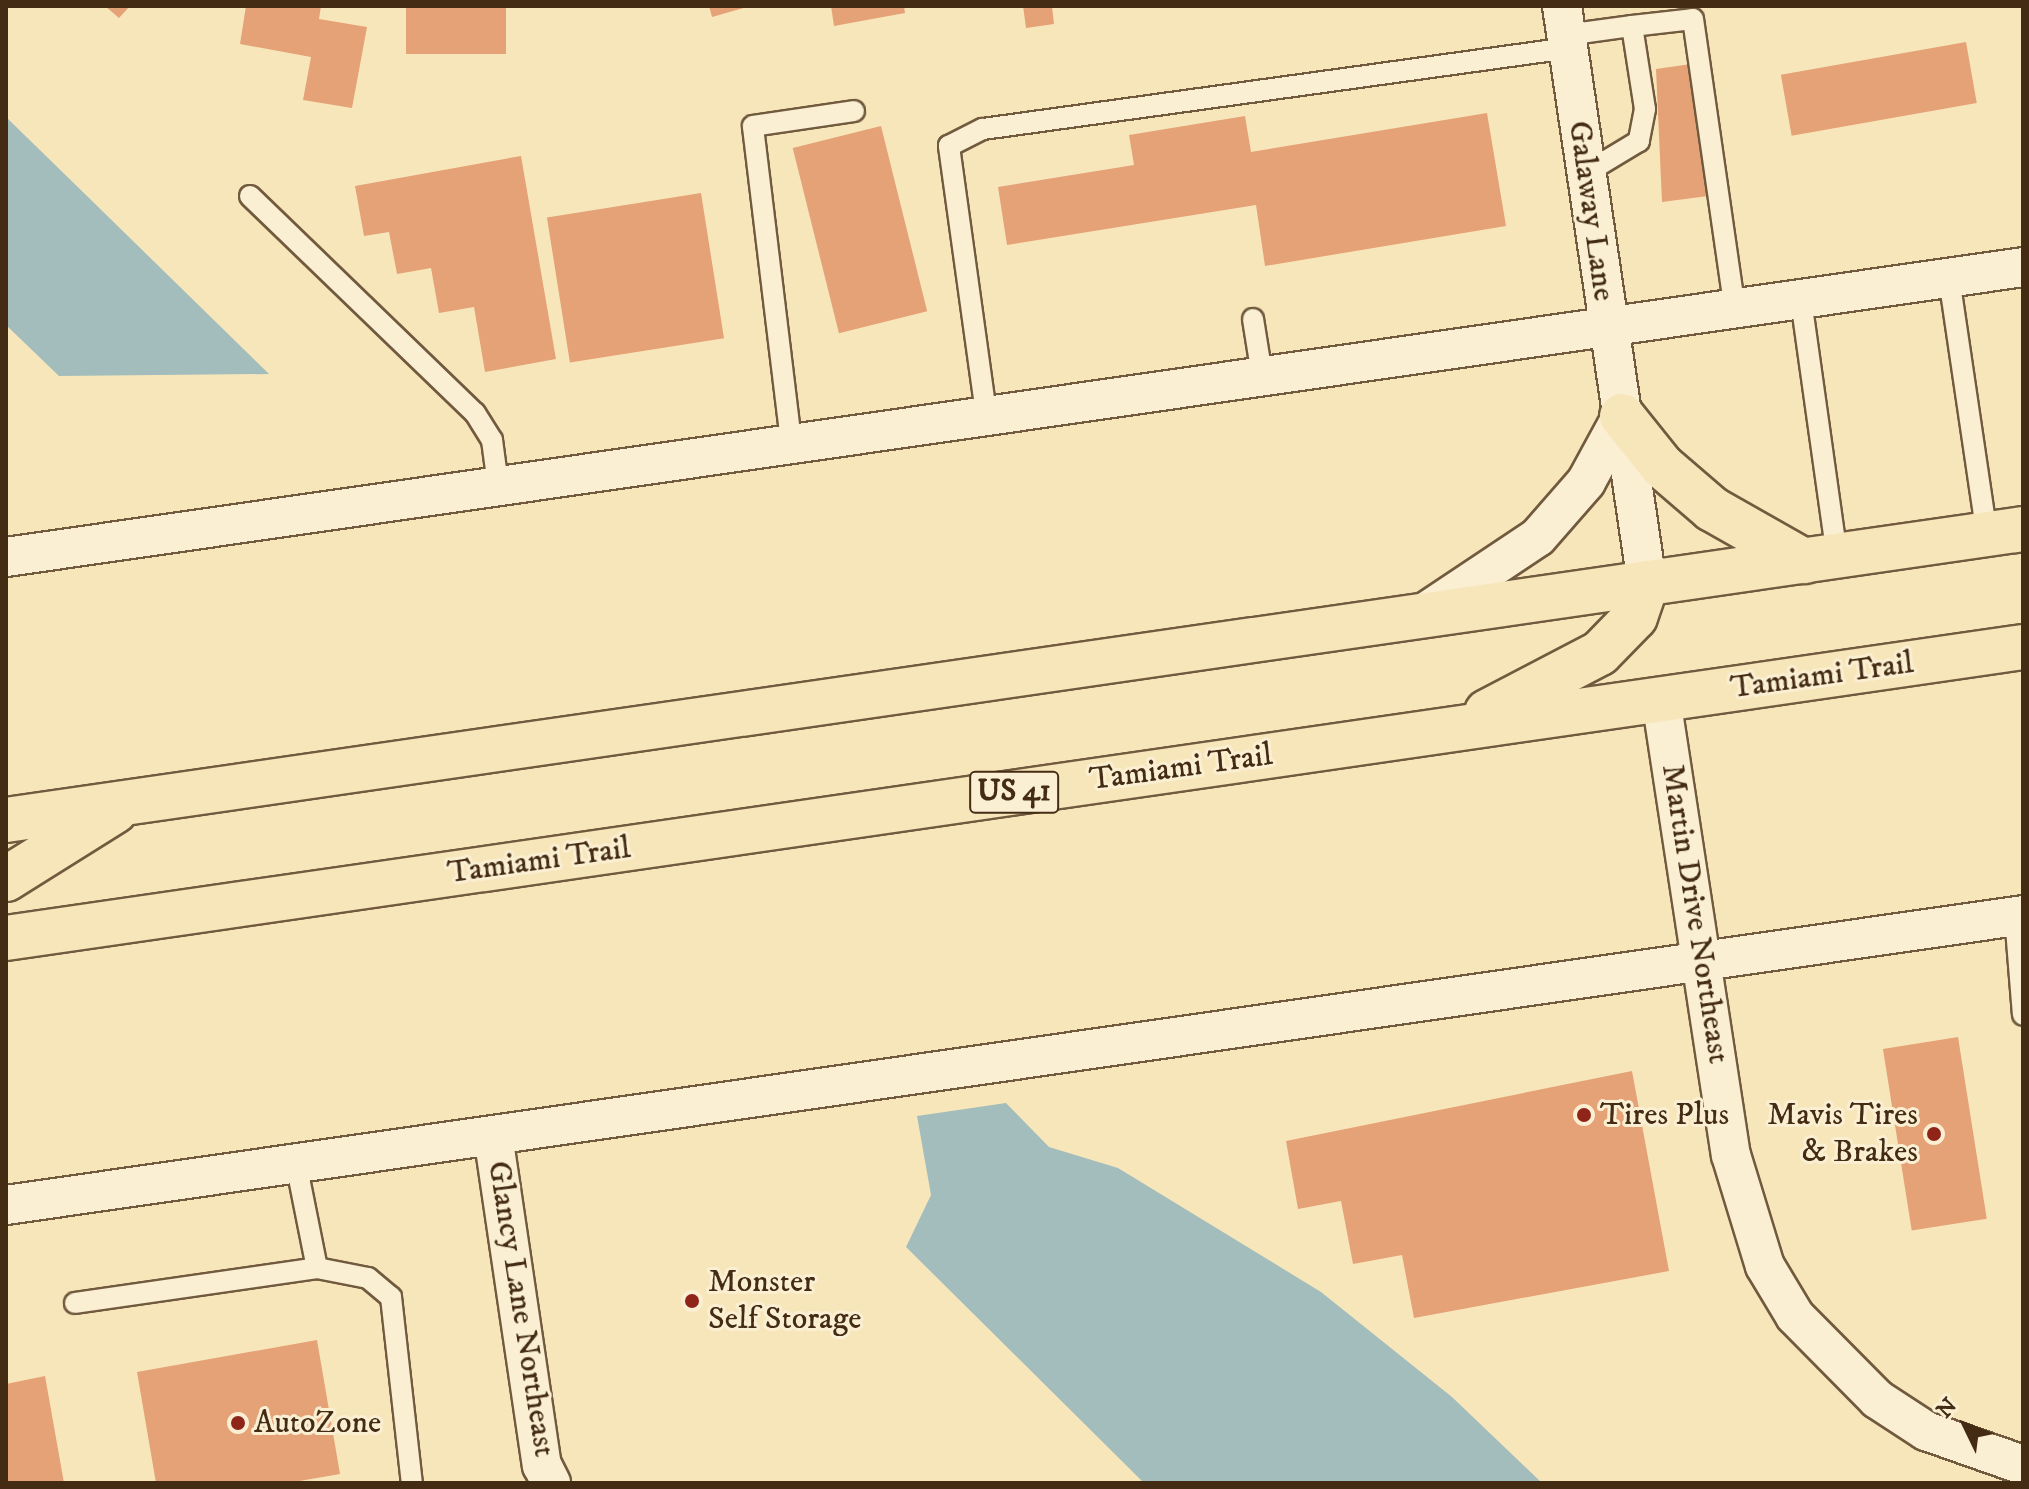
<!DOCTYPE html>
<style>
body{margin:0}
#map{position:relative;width:2029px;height:1489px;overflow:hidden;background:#f8e6bb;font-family:"IM FELL DW Pica",serif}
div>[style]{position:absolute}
.water>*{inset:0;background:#a2bdbb}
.building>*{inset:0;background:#e5a277;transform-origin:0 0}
.roads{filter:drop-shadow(2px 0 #715a3e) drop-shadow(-2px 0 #715a3e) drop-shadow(0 2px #715a3e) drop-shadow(0 -2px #715a3e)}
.lane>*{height:20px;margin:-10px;padding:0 10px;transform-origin:10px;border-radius:10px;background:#faefd3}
.street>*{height:38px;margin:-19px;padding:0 19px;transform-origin:19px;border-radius:19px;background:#faefd3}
.primary>*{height:44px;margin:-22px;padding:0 22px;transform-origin:22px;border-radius:22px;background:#f8e6bb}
.dots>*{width:22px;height:22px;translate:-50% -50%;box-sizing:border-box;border:4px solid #faefd3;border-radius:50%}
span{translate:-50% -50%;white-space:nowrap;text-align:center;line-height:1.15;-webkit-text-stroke:6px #faefd3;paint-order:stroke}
.shield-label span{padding:2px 6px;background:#faefd3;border:2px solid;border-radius:6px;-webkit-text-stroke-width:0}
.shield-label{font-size:30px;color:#442c14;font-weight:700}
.street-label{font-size:32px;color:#442c14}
.poi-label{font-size:32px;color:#442c14}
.left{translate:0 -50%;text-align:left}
.right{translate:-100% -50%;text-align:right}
.frame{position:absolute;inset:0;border:8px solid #442c14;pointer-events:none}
.north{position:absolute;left:1925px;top:1385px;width:80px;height:80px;-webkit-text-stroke:6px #faefd3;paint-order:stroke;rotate:313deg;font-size:22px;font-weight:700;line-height:32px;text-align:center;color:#442c14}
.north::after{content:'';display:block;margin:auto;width:28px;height:36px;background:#442c14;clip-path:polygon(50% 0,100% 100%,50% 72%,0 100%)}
</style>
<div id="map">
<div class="water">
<i style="clip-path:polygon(6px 117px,87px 196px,269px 374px,59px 376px,6px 325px)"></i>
<i style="clip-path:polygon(1006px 1103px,1049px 1147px,1118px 1168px,1321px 1292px,1452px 1397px,1542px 1483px,1144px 1483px,906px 1247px,931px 1195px,917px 1116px)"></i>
</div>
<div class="building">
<i style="clip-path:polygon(105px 6px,130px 6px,119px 18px)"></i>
<i style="clip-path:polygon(246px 6px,321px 6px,319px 19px,367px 27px,352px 108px,303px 100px,311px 57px,240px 44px)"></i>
<i style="left:406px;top:6px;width:100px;height:48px"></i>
<i style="clip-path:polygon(709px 6px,747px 6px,747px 7px,712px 17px)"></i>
<i style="clip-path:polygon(831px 6px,904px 6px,905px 13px,834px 26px)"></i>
<i style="clip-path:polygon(1023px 6px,1052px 6px,1054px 24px,1026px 28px)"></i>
<i style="left:1966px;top:42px;width:62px;height:188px;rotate:80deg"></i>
<i style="clip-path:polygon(1691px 64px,1716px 195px,1662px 202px,1656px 69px)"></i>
<i style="clip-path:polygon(1487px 113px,1506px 226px,1265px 266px,1256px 205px,1007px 245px,998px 187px,1134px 165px,1129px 135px,1245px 116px,1251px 152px)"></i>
<i style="left:881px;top:126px;width:191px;height:91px;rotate:76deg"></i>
<i style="clip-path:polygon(521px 156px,556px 359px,485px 372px,474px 307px,439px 313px,431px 268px,397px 274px,389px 232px,364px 236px,355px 186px)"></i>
<i style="left:701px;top:193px;width:147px;height:156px;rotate:81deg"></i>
<i style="left:1958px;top:1037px;width:184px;height:76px;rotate:81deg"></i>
<i style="clip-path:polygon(1632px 1071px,1669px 1271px,1414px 1318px,1402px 1255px,1353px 1264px,1341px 1201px,1298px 1209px,1286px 1141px)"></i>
<i style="clip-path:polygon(317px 1340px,340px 1474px,288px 1483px,156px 1483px,137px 1372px)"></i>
<i style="clip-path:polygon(45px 1376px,64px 1483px,6px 1483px,6px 1384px)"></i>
</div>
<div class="roads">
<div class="lane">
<i style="left:1632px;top:26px;width:61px;rotate:-6.5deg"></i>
<i style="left:1693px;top:19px;width:294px;rotate:81.8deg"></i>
<i style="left:1566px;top:35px;width:67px;rotate:-7.8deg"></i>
<i style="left:1632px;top:26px;width:84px;rotate:81.1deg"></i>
<i style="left:1645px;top:109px;width:33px;rotate:101deg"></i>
<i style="left:1639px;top:141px;width:62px;rotate:148.9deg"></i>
<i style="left:250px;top:196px;width:313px;rotate:44deg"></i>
<i style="left:475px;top:413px;width:32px;rotate:58deg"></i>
<i style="left:492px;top:440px;width:45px;rotate:82.4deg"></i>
<i style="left:1949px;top:278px;width:260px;rotate:81.6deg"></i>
<i style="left:1801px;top:300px;width:260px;rotate:82deg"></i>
<i style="left:1253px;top:319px;width:57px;rotate:80.9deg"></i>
<i style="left:986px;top:413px;width:270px;rotate:-97.9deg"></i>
<i style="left:949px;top:146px;width:38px;rotate:-27deg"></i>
<i style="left:983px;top:129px;width:591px;rotate:-7.88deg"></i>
<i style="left:791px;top:441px;width:317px;rotate:-96.9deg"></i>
<i style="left:753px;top:126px;width:102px;rotate:-8.4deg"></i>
<i style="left:2015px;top:916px;width:99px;rotate:85.4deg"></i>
<i style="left:296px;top:1163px;width:107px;rotate:78.7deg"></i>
<i style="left:317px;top:1268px;width:52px;rotate:11.1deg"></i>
<i style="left:368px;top:1278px;width:30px;rotate:40deg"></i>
<i style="left:391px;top:1297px;width:187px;rotate:83.6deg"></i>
<i style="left:75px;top:1303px;width:245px;rotate:-8.2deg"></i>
</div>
<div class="street">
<i style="left:1562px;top:6px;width:583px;rotate:81.62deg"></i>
<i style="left:6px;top:557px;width:2038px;rotate:-8.18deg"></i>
<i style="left:1427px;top:611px;width:133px;rotate:-33.7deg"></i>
<i style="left:1538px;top:537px;width:73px;rotate:-48.9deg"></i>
<i style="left:1586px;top:482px;width:75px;rotate:-61.4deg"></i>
<i style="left:1661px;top:699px;width:461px;rotate:81.3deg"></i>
<i style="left:1731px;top:1155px;width:116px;rotate:73deg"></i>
<i style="left:1765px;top:1266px;width:58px;rotate:59deg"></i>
<i style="left:1795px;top:1316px;width:117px;rotate:45.3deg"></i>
<i style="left:1877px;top:1399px;width:59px;rotate:33.1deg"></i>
<i style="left:1926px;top:1431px;width:103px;rotate:19.3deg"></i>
<i style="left:493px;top:1135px;width:334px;rotate:81.6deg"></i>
<i style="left:542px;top:1465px;width:20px;rotate:63deg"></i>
<i style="left:6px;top:1205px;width:2038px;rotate:-8.18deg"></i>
</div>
<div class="primary">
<i style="left:1622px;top:416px;width:64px;rotate:51.3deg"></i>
<i style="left:1662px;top:466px;width:66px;rotate:40.7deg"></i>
<i style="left:1712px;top:509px;width:106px;rotate:29.5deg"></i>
<i style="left:1487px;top:712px;width:127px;rotate:-27.6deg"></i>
<i style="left:1600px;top:653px;width:50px;rotate:-45.8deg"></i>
<i style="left:1635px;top:617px;width:36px;rotate:-71deg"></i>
<i style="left:6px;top:820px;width:2038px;rotate:-8.21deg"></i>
<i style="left:6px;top:879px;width:128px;rotate:-32deg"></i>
<i style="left:6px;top:938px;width:2038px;rotate:-8.21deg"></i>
</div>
</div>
<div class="dots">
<i style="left:1584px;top:1115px;background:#8f2418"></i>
<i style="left:1934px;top:1134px;background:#8f2418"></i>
<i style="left:692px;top:1301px;background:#8f2418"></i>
<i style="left:238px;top:1423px;background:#8f2418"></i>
</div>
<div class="shield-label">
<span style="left:1014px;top:792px">US 41</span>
</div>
<div class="street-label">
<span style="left:1591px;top:211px;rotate:82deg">Galaway Lane</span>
<span style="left:1822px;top:676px;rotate:-8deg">Tamiami Trail</span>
<span style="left:1181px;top:768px;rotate:-8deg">Tamiami Trail</span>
<span style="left:539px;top:861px;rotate:-8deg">Tamiami Trail</span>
<span style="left:1695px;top:914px;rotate:81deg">Martin Drive Northeast</span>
<span style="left:521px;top:1309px;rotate:81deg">Glancy Lane Northeast</span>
</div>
<div class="poi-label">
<span class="left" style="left:1600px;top:1115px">Tires Plus</span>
<span class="right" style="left:1918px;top:1134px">Mavis Tires<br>&amp; Brakes</span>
<span class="left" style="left:708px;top:1301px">Monster<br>Self Storage</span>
<span class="left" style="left:254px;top:1423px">AutoZone</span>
</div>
<div class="frame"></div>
<div class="north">N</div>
</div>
